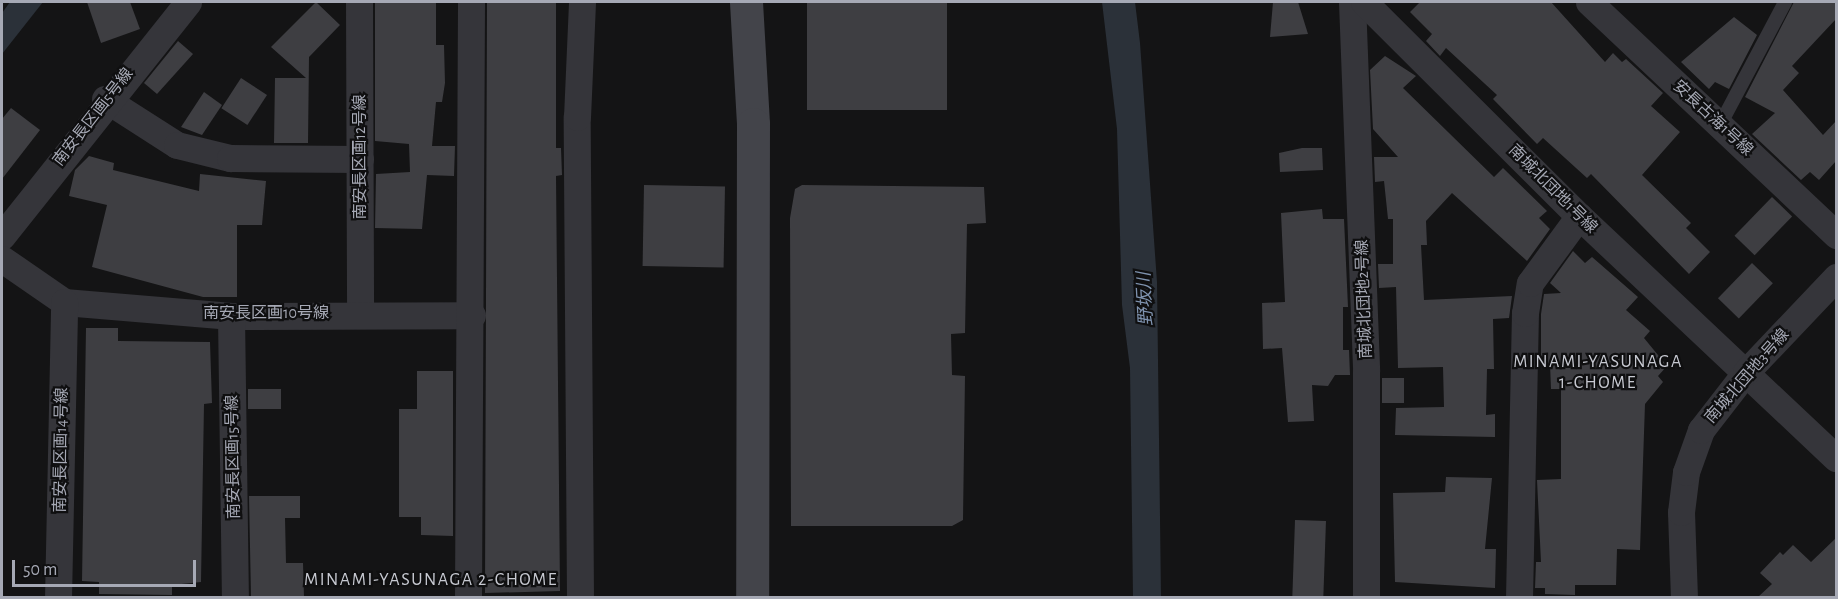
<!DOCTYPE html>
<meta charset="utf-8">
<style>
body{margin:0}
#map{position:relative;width:1838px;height:599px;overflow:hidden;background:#141415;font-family:"Alegreya Sans","Noto Sans JP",sans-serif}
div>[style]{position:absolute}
.water>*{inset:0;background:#2b3139}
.building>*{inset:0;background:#3e3e42;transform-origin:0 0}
.lane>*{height:14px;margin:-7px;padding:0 7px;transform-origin:7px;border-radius:7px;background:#35353a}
.street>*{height:27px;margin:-13.5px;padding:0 13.5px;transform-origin:13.5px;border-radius:13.5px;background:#35353a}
.secondary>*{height:33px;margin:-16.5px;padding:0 16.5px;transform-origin:16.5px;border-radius:16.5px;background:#43444a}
span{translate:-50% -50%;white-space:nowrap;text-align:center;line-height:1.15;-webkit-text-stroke:4.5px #0f0f10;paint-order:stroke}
.street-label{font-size:16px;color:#a6a9b5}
.water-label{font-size:18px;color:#7f93af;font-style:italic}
.neighbourhood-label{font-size:18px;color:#c7c9d1;letter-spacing:1.5px}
.frame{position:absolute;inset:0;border:3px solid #a6a9b5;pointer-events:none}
.scale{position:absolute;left:12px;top:560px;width:184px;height:27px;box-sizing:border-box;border:3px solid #a6a9b5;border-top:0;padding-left:8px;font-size:18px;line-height:21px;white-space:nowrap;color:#a6a9b5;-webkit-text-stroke:4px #0f0f10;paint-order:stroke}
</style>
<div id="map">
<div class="water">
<i style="clip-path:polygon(10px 2px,43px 2px,2px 54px,2px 13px)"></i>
<i style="clip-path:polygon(1102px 2px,1135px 2px,1140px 43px,1157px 282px,1161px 597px,1133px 597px,1130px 368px,1122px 305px,1117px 129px)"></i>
</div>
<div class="building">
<i style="clip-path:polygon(87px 2px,130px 2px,140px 29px,101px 43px)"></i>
<i style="clip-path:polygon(316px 2px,340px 25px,309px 57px,308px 143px,274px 143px,275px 78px,306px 78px,271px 47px)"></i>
<i style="clip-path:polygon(375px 2px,436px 2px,436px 45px,444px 45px,445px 83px,442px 102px,436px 102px,432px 146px,455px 146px,454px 176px,427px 175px,422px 229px,375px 228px,376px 174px,410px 172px,409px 144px,375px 141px)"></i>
<i style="clip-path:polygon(487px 2px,556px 2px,556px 148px,561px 148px,562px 175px,556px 176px,560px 591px,485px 593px)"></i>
<i style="left:807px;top:2px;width:140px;height:108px"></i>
<i style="clip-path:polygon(1273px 2px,1298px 2px,1308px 34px,1270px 37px)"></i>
<i style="clip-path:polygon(1420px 2px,1551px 2px,1605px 62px,1613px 53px,1622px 62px,1626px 59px,1663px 93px,1651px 106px,1680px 132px,1642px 175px,1691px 223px,1686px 228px,1710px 252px,1689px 274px,1591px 174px,1587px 178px,1543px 138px,1537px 144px,1493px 99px,1497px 95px,1446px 48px,1440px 56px,1426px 41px,1432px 34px,1410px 12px)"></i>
<i style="clip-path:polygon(1794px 2px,1836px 2px,1836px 19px,1792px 66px,1799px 73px,1783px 90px,1823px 135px,1836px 121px,1836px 161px,1819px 180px,1810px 172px,1801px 180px,1752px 134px,1775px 113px,1745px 97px)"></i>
<i style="clip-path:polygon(1734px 17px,1757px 35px,1729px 89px,1715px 82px,1709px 89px,1681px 62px)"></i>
<i style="clip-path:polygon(178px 41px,193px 54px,157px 94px,144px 83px)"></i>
<i style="clip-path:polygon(1385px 56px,1416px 76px,1403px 88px,1494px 177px,1503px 168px,1547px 211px,1539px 218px,1550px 229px,1527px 261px,1452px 193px,1426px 221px,1427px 245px,1421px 245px,1424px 300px,1512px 296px,1509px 318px,1493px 319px,1494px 369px,1487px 369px,1486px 415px,1495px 414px,1495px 437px,1395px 435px,1396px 408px,1444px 407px,1443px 367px,1398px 368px,1396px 287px,1379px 288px,1378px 264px,1393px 264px,1393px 219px,1388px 219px,1384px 181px,1375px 182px,1374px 157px,1398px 157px,1373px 129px,1370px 70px)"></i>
<i style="left:241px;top:78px;width:31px;height:36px;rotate:33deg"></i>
<i style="clip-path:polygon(204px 92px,222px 105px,202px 135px,181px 127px)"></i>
<i style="clip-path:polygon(11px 108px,40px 130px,2px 179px,2px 119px)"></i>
<i style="clip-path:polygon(1302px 148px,1322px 148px,1323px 170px,1280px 172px,1279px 153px)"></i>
<i style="clip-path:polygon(89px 156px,114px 163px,113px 170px,199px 191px,200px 174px,266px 181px,262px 225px,237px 225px,237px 297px,203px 297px,92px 267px,107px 205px,69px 196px,75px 170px)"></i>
<i style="left:644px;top:185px;width:81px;height:81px;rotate:1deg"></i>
<i style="clip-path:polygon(802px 185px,984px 187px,986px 223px,967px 224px,965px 333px,951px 334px,952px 375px,965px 376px,963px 520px,952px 526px,791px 526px,790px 218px,795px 189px)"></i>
<i style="left:1772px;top:197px;width:28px;height:54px;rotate:44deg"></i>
<i style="clip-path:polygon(1322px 209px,1323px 219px,1344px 219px,1348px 307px,1343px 307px,1343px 350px,1349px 350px,1350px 375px,1335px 375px,1328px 386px,1312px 385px,1314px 421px,1288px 422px,1282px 348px,1263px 349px,1262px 303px,1285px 302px,1281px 213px)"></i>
<i style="clip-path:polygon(1573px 251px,1585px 263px,1592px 257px,1638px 297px,1626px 310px,1650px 331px,1644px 338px,1667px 366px,1658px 376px,1663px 382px,1645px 404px,1640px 550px,1617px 549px,1616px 585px,1575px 585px,1575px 595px,1545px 594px,1545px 588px,1535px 588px,1536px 562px,1541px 562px,1537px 480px,1561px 479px,1561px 389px,1551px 389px,1550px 364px,1541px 364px,1541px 314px,1544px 294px,1561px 293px,1550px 283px)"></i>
<i style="left:1752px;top:263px;width:29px;height:49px;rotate:44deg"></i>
<i style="clip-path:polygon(86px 328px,118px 328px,118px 341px,210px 342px,212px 403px,204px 404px,201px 582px,172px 585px,172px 595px,99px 594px,99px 582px,82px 581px)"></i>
<i style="clip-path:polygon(417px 371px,453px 371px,453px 536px,421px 535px,421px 517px,399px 517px,399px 409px,417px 409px)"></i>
<i style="left:1404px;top:378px;width:25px;height:22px;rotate:90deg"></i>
<i style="left:248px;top:389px;width:33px;height:20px"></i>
<i style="clip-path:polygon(1446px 477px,1492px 478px,1485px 549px,1496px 549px,1495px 588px,1395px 582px,1393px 493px,1445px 492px)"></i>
<i style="clip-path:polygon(249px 496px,300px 496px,300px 518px,285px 518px,286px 563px,303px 563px,304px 597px,251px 597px)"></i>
<i style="left:1295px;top:520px;width:31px;height:77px;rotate:2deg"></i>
<i style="clip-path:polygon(1836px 538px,1836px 597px,1758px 597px,1772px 584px,1760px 573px,1780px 552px,1783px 555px,1793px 545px,1811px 562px)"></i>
</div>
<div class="lane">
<i style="left:1720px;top:125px;width:139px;rotate:-62.1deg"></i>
</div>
<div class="street">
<i style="left:359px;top:2px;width:311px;rotate:89.8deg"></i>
<i style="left:1352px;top:2px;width:369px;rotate:87.8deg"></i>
<i style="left:1366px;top:371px;width:227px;rotate:90deg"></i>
<i style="left:1364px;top:2px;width:303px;rotate:44.9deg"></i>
<i style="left:1579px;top:216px;width:353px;rotate:43.3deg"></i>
<i style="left:1589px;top:2px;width:340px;rotate:43.3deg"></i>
<i style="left:105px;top:99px;width:85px;rotate:32.6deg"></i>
<i style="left:177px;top:145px;width:55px;rotate:13.8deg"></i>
<i style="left:230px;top:158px;width:130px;rotate:0.4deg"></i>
<i style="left:2px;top:236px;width:299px;rotate:-51.5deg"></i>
<i style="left:2px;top:259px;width:75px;rotate:34.7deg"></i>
<i style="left:64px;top:302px;width:168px;rotate:4.8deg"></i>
<i style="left:231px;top:316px;width:241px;rotate:-0.2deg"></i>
<i style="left:231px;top:316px;width:282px;rotate:89.2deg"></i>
<i style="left:58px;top:598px;width:296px;rotate:-88.8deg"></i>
<i style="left:468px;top:598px;width:596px;rotate:-89.71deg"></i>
<i style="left:580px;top:598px;width:481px;rotate:-90.4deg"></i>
<i style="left:577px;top:117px;width:115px;rotate:-87.5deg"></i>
<i style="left:1519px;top:598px;width:285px;rotate:-88.8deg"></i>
<i style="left:1525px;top:313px;width:30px;rotate:-81deg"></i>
<i style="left:1530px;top:283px;width:83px;rotate:-53.8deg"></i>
<i style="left:1684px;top:598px;width:86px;rotate:-92deg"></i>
<i style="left:1681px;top:512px;width:40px;rotate:-82.9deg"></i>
<i style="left:1686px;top:472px;width:45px;rotate:-70.3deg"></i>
<i style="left:1701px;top:430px;width:73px;rotate:-52.2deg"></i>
<i style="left:1746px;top:372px;width:131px;rotate:-46.5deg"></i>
</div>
<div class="secondary">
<i style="left:746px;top:2px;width:122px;rotate:86.7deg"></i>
<i style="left:753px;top:124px;width:474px;rotate:90.1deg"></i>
</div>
<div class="street-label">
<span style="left:93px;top:117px;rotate:-52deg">南安長区画5号線</span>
<span style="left:1713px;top:118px;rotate:43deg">安長古海1号線</span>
<span style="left:360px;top:157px;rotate:-90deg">南安長区画12号線</span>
<span style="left:1553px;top:189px;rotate:45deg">南城北団地1号線</span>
<span style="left:1364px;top:299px;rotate:-92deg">南城北団地2号線</span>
<span style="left:266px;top:313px">南安長区画10号線</span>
<span style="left:1747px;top:376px;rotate:-49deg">南城北団地3号線</span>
<span style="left:61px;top:450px;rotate:-89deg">南安長区画14号線</span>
<span style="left:233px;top:457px;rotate:-91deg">南安長区画15号線</span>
</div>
<div class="water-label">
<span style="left:1146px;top:299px;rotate:-93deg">野坂川</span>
</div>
<div class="neighbourhood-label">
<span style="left:1598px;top:373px">MINAMI-YASUNAGA<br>1-CHOME</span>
<span style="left:431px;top:580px">MINAMI-YASUNAGA 2-CHOME</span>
</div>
<div class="frame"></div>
<div class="scale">50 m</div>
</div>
